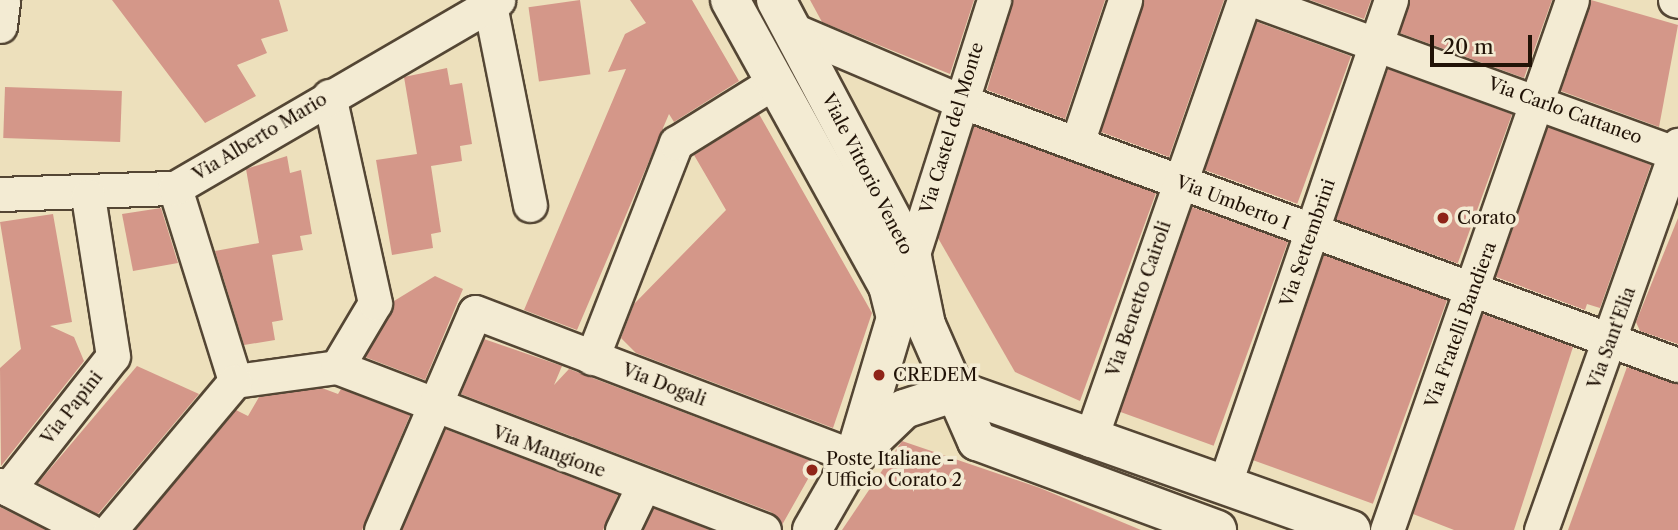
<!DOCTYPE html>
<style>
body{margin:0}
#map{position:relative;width:1678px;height:530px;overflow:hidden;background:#ede0bc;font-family:"Libre Caslon Text",serif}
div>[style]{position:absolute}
.building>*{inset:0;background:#d49789;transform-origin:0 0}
.roads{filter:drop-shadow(2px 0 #544634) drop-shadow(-2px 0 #544634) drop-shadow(0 2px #544634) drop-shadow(0 -2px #544634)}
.minor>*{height:33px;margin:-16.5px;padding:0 16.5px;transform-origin:16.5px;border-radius:16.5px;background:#f3ebd3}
.secondary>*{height:38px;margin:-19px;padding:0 19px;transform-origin:19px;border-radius:19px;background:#f3ebd3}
.dots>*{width:19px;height:19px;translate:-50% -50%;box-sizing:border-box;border:4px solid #f3ebd3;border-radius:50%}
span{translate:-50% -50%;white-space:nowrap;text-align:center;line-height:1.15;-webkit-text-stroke:7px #f3ebd3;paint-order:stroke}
.street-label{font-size:18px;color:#211307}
.poi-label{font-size:18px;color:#211307}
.left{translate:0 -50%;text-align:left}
.scale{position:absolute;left:1430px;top:35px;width:102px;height:32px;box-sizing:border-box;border:4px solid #211307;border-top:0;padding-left:9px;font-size:21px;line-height:24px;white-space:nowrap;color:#211307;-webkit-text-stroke:5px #f3ebd3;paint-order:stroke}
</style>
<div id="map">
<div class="building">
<i style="clip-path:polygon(112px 0,279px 0,288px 31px,261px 39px,267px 53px,237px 65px,256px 96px,205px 123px)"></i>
<i style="left:580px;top:0;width:75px;height:52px;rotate:82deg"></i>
<i style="clip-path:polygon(630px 0,692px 0,739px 81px,674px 122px,669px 114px,577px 330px,524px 310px,626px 69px,608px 72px,625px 34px,646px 23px)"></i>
<i style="clip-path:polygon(810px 0,974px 0,950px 74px,822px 22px)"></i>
<i style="clip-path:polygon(1013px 0,1105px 0,1065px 119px,987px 90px)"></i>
<i style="clip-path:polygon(1144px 0,1224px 0,1169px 157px,1101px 132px)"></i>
<i style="clip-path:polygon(1310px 0,1371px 0,1364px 19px)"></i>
<i style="clip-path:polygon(1410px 0,1552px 0,1524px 78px,1400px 33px)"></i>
<i style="clip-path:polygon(1591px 0,1678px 25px,1659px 127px,1561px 91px)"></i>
<i style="left:1257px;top:22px;width:100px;height:157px;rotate:20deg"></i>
<i style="clip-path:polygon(447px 68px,450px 85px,462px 83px,472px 144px,460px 146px,462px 161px,431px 166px,441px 232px,431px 234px,433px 248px,392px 255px,376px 160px,417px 154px,404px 77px)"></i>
<i style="left:1388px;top:69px;width:132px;height:159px;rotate:20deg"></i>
<i style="left:5px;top:87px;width:117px;height:51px;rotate:2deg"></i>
<i style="clip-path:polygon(759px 114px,872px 313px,833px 428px,636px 353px,621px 338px,634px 304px,726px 210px,694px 155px)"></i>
<i style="clip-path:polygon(974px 126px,1156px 193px,1080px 401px,1015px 372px,938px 238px)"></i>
<i style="clip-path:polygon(1548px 127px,1651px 165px,1600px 308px,1587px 304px,1585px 310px,1496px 277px)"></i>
<i style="clip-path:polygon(287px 156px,290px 173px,301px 170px,312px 234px,300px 236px,303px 250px,272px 255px,283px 320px,272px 322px,275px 340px,244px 345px,215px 251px,259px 243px,246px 169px)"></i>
<i style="left:1192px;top:207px;width:102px;height:217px;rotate:20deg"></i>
<i style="clip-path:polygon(161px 208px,178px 263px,133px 271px,122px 214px)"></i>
<i style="clip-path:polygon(53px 214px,72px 322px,50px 326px,74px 337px,84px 361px,1px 466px,0 368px,21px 349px,0 222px)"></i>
<i style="clip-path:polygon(1678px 218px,1678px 344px,1640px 331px,1636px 322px)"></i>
<i style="left:1324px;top:255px;width:131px;height:217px;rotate:20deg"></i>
<i style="clip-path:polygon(435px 276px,463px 289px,425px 380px,365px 357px,394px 301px)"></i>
<i style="clip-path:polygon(1483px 314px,1573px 347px,1514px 530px,1454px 530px,1413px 514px)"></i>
<i style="clip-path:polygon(484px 339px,562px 366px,554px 385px,569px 369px,817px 463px,782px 525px,771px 512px,461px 394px)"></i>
<i style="clip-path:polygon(137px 366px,199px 394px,98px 514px,38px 483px)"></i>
<i style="clip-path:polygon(1627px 367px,1678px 384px,1678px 530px,1568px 530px)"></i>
<i style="clip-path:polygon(322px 388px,338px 394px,341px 389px,410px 415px,362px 530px,135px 530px,236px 410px,248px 416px,259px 397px)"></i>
<i style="clip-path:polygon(445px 429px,618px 495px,603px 530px,402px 530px)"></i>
<i style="clip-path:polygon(902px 441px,1040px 488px,1141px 530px,842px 530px)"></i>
<i style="clip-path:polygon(0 507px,46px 530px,0 530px)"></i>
<i style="clip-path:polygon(654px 508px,710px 530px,643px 530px)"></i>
</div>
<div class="roads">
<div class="minor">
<i style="left:489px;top:0;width:209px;rotate:78.7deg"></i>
<i style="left:1254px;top:0;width:451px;rotate:20deg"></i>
<i style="left:1675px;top:0;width:3px;rotate:18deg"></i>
<i style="left:0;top:26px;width:26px;rotate:-83deg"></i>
<i style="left:793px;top:30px;width:179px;rotate:23deg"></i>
<i style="left:958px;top:100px;width:767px;rotate:20.21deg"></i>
<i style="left:1077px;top:143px;width:151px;rotate:-71.4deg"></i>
<i style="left:175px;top:188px;width:202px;rotate:72.7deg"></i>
<i style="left:235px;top:381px;width:103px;rotate:-7.8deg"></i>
<i style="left:337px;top:367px;width:74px;rotate:-59.3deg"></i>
<i style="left:375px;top:303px;width:212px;rotate:-102.5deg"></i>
<i style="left:0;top:194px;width:175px;rotate:-2deg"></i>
<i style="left:175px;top:188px;width:374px;rotate:-30.2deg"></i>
<i style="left:912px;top:257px;width:270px;rotate:-72.3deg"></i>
<i style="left:592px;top:358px;width:231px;rotate:-68.7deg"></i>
<i style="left:676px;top:143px;width:115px;rotate:-31.9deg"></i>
<i style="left:337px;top:367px;width:457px;rotate:20.9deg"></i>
<i style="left:1090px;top:440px;width:466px;rotate:-70.7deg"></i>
<i style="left:0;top:485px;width:99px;rotate:27.1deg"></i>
<i style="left:1224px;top:486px;width:514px;rotate:-71.04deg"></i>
<i style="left:8px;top:489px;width:169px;rotate:-51.7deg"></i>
<i style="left:113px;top:356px;width:162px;rotate:-98.9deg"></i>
<i style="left:110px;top:530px;width:194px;rotate:-50deg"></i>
<i style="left:381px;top:530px;width:237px;rotate:-66.7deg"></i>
<i style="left:475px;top:312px;width:406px;rotate:20.9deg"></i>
<i style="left:622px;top:530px;width:49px;rotate:-64.5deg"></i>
<i style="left:1387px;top:530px;width:561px;rotate:-70.76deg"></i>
<i style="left:1541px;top:530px;width:409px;rotate:-70.4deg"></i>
</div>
<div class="secondary">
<i style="left:730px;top:0;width:327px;rotate:61.1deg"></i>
<i style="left:888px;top:286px;width:54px;rotate:45.7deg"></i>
<i style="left:776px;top:0;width:291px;rotate:62.1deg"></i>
<i style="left:912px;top:257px;width:69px;rotate:78.4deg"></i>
<i style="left:926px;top:325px;width:127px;rotate:66.3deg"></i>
<i style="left:977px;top:441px;width:256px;rotate:20.3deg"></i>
<i style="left:959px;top:391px;width:416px;rotate:19.5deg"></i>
<i style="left:856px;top:452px;width:140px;rotate:-73.4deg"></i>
<i style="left:896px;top:318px;width:33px;rotate:-104deg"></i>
<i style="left:812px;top:530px;width:84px;rotate:-60.1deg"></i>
<i style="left:854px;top:457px;width:69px;rotate:-43.8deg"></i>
<i style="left:904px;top:409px;width:58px;rotate:-18.1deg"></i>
</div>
</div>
<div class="dots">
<i style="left:1443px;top:218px;background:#8f2418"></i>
<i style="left:879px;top:375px;background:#8f2418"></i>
<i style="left:812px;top:470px;background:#8f2418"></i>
</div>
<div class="street-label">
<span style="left:1565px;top:111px;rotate:20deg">Via Carlo Cattaneo</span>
<span style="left:952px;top:128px;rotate:-73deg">Via Castel del Monte</span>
<span style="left:260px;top:137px;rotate:-31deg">Via Alberto Mario</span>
<span style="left:867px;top:174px;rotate:63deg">Viale Vittorio Veneto</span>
<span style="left:1233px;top:203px;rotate:21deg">Via Umberto I</span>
<span style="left:1308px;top:243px;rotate:-71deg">Via Settembrini</span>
<span style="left:1139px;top:299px;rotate:-71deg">Via Benetto Cairoli</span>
<span style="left:1461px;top:325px;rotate:-70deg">Via Fratelli Bandiera</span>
<span style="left:1612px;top:338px;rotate:-70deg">Via Sant'Elia</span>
<span style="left:664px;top:385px;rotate:21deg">Via Dogali</span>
<span style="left:72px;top:408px;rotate:-52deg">Via Papini</span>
<span style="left:549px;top:452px;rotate:20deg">Via Mangione</span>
</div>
<div class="poi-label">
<span class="left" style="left:1457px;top:218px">Corato</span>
<span class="left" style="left:893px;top:375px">CREDEM</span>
<span class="left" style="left:826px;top:470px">Poste Italiane -<br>Ufficio Corato 2</span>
</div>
<div class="scale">20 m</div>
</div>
